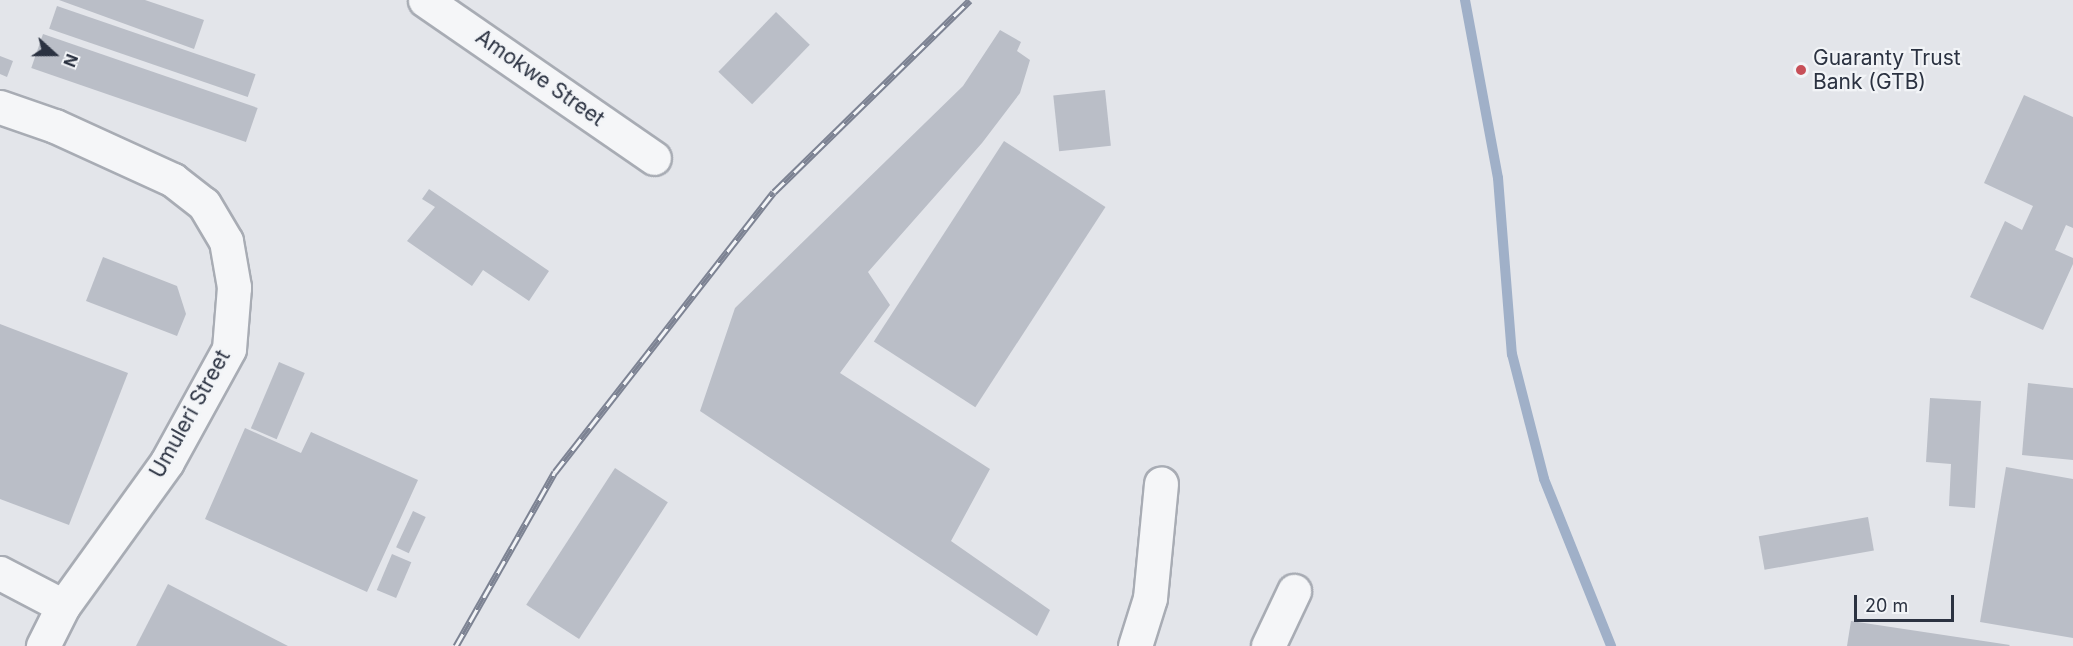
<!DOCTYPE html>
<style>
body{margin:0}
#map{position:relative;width:2073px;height:646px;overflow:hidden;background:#e3e5ea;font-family:Inter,sans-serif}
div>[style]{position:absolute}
.stream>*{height:10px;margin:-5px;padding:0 5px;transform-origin:5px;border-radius:5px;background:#a0b0c8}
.building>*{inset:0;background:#babec7;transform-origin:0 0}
.roads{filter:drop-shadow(2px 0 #a8acb4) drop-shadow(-2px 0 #a8acb4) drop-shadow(0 2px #a8acb4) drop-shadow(0 -2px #a8acb4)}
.minor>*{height:33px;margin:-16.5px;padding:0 16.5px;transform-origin:16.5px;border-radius:16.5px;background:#f5f6f8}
.rail>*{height:7px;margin-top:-3.5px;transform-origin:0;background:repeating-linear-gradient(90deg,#f2f4f7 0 14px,#7d8393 0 28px);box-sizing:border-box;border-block:2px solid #7d8393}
.dots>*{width:16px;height:16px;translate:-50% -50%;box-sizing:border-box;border:3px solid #f2f4f7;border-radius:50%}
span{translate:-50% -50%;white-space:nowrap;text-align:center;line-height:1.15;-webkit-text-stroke:4.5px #f2f4f7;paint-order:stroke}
.poi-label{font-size:21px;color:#2b3241}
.left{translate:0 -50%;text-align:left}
.street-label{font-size:21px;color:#2b3241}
.north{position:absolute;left:24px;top:24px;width:60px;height:60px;-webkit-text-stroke:4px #f2f4f7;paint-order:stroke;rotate:111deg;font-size:16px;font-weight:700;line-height:24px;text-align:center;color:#2b3241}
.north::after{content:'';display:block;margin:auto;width:21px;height:27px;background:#2b3241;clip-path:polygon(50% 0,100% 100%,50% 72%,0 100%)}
.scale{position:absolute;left:1854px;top:595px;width:100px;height:27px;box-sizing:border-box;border:3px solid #2b3241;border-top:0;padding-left:8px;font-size:18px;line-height:21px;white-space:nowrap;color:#2b3241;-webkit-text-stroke:4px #f2f4f7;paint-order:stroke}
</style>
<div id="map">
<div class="stream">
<i style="left:1465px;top:0;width:181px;rotate:79.5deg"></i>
<i style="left:1498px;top:178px;width:177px;rotate:85.5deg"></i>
<i style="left:1512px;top:354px;width:129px;rotate:75.6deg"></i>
<i style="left:1544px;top:479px;width:180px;rotate:68.1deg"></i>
</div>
<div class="building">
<i style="clip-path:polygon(59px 0,145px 0,204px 20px,194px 49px)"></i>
<i style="left:57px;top:6px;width:210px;height:24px;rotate:19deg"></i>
<i style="left:776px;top:12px;width:47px;height:83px;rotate:44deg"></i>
<i style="clip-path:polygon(1000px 30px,1021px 42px,1017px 51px,1030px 60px,1020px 93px,982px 143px,868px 272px,890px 305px,840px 373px,990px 469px,951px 541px,1050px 610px,1037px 636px,700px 411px,735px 308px,963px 86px)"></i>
<i style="left:43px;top:34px;width:227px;height:36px;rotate:19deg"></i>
<i style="clip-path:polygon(0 56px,13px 61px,7px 77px,0 74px)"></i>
<i style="left:1105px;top:90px;width:56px;height:52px;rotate:84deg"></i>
<i style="clip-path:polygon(2024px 95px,2073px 117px,2073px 228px,2066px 225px,2055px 250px,2073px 258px,2073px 264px,2043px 330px,1970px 297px,2005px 221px,2022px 230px,2033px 206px,1984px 183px)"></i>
<i style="left:1004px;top:141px;width:121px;height:239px;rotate:33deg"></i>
<i style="clip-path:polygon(429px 189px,549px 271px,529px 301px,483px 270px,472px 286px,407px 241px,435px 207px,422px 199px)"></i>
<i style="clip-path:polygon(103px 257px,177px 286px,186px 314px,177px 336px,86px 301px)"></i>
<i style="clip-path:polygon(0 324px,128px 373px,69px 525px,0 499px)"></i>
<i style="left:279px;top:362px;width:28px;height:72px;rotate:23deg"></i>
<i style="clip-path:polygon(2028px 383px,2073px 388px,2073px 460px,2022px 455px)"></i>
<i style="clip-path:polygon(1930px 398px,1981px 401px,1975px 508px,1949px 506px,1951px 464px,1926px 462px)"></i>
<i style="clip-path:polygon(245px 428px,301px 453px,311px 432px,418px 480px,367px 592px,205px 519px)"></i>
<i style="clip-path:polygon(2006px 467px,2073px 479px,2073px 638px,1980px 622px)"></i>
<i style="left:615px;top:468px;width:63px;height:163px;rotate:33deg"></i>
<i style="left:413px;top:511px;width:14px;height:40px;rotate:25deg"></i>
<i style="left:1868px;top:517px;width:34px;height:111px;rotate:80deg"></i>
<i style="left:392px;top:554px;width:21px;height:39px;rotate:23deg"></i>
<i style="clip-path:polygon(168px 584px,288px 646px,136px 646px)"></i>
<i style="clip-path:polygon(1851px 621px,2010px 645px,2009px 646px,1847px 646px)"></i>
</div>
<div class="roads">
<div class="minor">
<i style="left:425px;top:0;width:278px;rotate:34.6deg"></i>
<i style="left:0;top:107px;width:58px;rotate:19.1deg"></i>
<i style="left:55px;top:126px;width:130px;rotate:24.6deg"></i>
<i style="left:173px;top:180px;width:39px;rotate:38deg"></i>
<i style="left:204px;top:204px;width:43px;rotate:59.3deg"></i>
<i style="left:226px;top:241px;width:47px;rotate:80.1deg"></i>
<i style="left:234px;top:287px;width:62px;rotate:94.6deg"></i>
<i style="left:229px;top:349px;width:129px;rotate:118.8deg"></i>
<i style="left:167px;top:462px;width:178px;rotate:125.8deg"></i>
<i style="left:63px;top:606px;width:45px;rotate:116.6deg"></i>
<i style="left:0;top:573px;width:71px;rotate:27.6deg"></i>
<i style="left:1135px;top:646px;width:50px;rotate:-72.6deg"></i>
<i style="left:1150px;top:598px;width:115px;rotate:-84.5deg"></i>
<i style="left:1268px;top:646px;width:61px;rotate:-64.7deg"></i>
</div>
</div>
<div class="rail">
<i style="left:456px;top:646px;width:200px;rotate:-60.4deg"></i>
<i style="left:555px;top:472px;width:355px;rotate:-52deg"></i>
<i style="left:774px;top:192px;width:274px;rotate:-44.4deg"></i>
</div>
<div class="dots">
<i style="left:1801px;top:70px;background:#c74f58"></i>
</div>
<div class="poi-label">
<span class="left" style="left:1813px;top:70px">Guaranty Trust<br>Bank (GTB)</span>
</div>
<div class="street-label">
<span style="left:540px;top:78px;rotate:35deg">Amokwe Street</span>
<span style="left:190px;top:414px;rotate:-61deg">Umuleri Street</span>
</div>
<div class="north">N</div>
<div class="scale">20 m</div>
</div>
